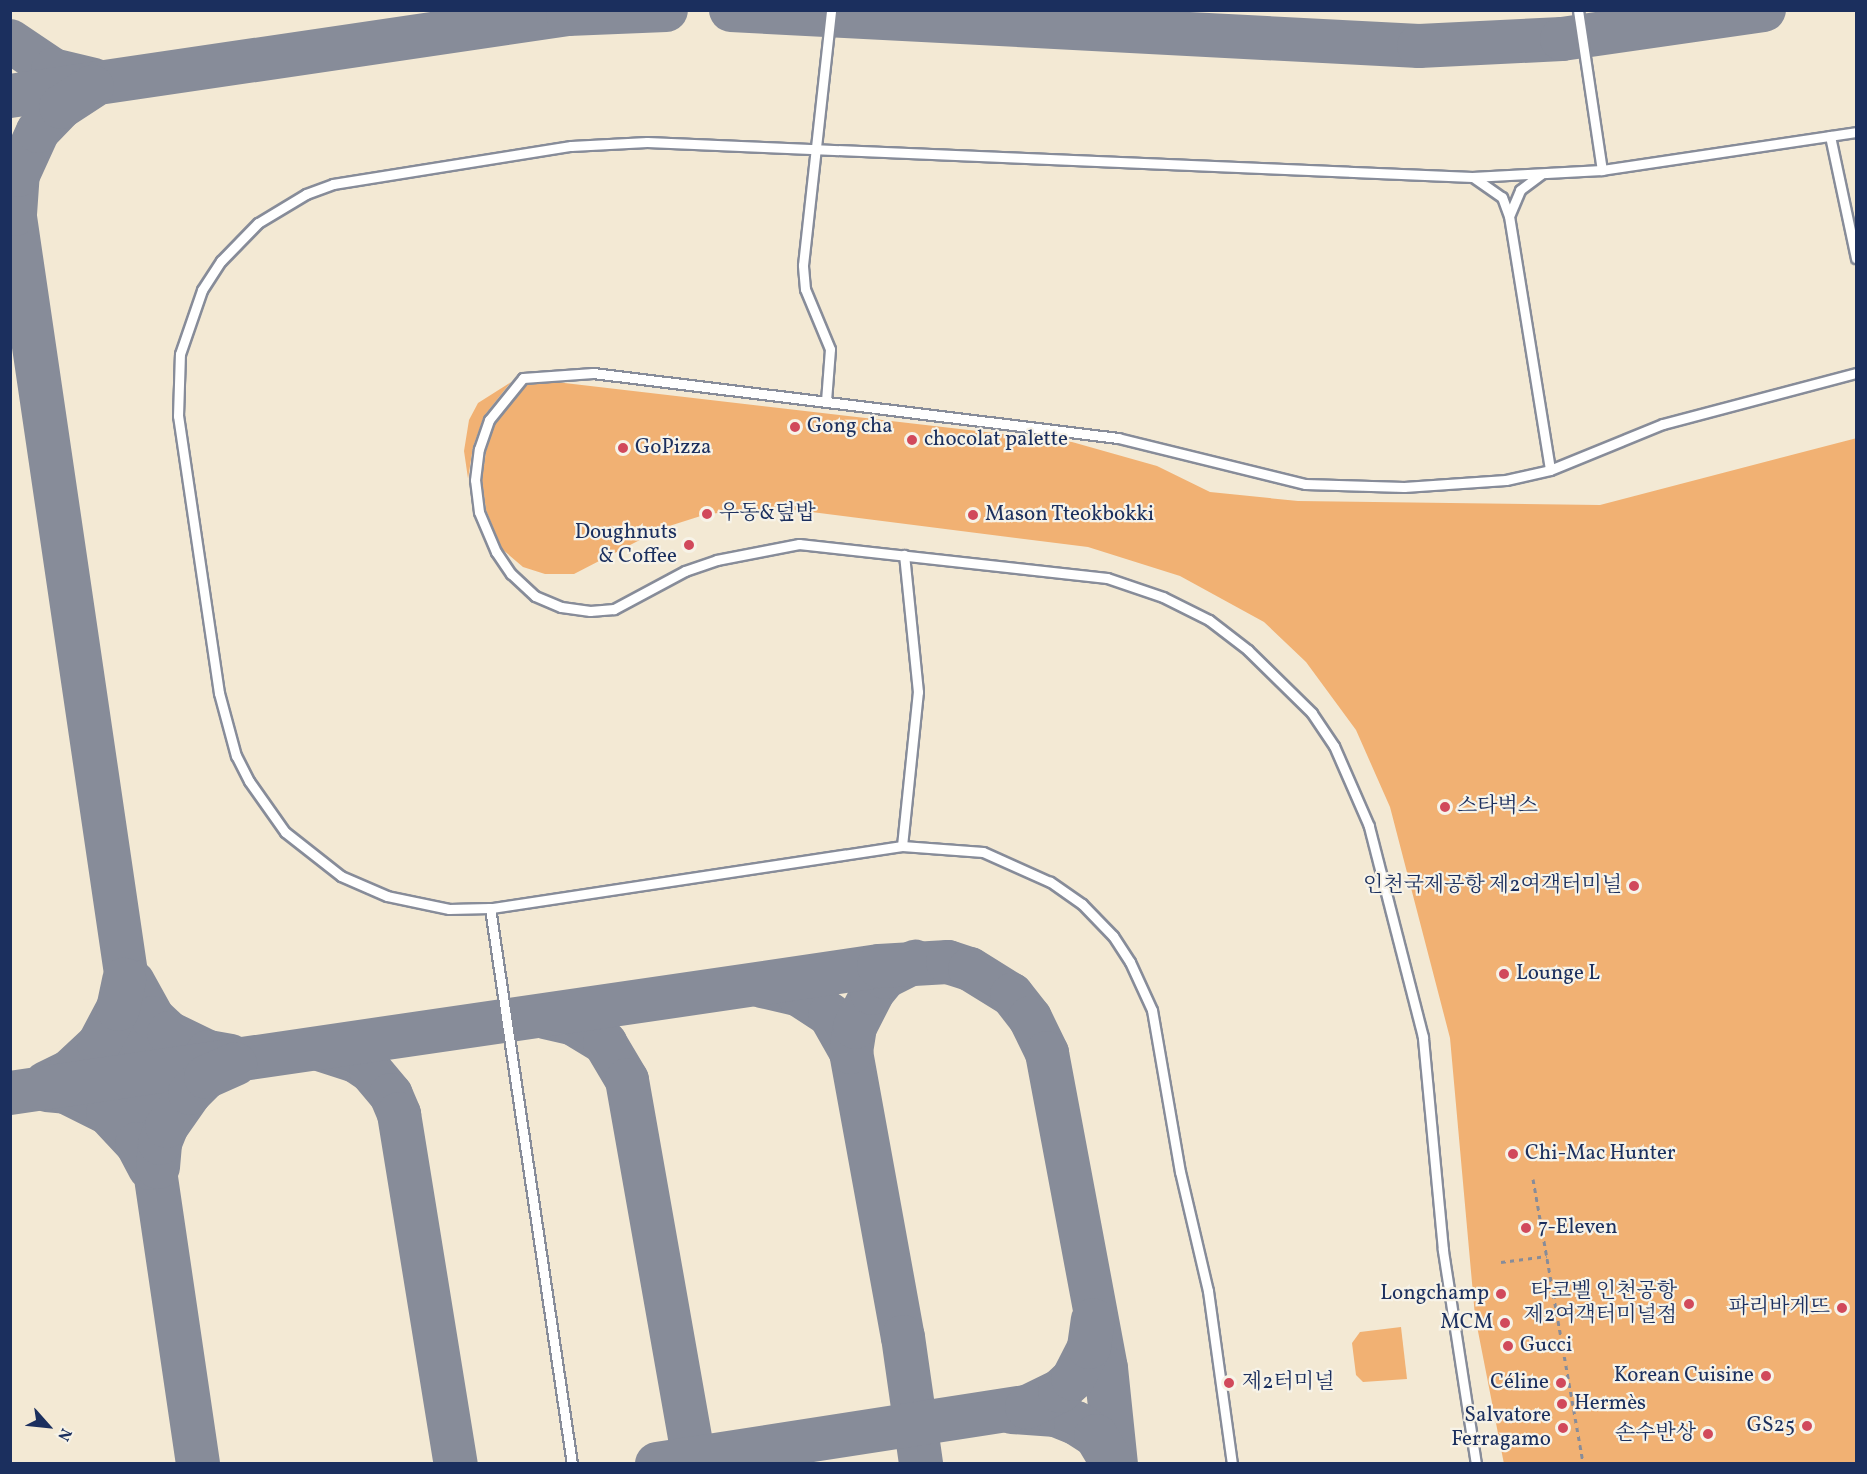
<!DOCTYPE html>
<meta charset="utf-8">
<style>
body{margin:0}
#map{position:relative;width:1867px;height:1474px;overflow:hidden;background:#f3e9d4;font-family:Vollkorn,"Noto Serif KR",serif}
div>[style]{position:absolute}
.taxiway>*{height:44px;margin:-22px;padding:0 22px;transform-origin:22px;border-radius:22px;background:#878c99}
.building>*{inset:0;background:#f1b173}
.path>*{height:3px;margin-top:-1.5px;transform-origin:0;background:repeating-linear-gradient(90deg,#878c99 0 4.5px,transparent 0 9px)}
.roads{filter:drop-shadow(2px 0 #878c99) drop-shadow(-2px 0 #878c99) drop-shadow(0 2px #878c99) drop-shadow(0 -2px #878c99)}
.lane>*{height:9px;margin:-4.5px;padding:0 4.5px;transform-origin:4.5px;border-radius:4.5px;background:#fff}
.dots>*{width:16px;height:16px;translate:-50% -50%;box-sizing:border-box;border:3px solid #f7f3e8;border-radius:50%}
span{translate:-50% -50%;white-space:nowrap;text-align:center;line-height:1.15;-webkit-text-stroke:4.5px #f7f3e8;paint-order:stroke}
.poi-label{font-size:21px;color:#1b2f5e}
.left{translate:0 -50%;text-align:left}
.right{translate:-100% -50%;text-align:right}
.frame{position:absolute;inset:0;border:12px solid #1b2f5e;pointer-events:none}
.north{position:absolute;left:18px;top:1396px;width:60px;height:60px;-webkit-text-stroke:4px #f7f3e8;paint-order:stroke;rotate:117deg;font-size:16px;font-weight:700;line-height:24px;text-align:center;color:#1b2f5e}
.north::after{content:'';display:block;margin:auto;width:21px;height:27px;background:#1b2f5e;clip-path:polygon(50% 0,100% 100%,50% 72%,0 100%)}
</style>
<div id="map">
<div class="taxiway">
<i style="left:731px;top:10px;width:689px;rotate:3deg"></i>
<i style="left:1419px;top:46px;width:143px;rotate:-2.8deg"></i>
<i style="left:1562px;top:39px;width:204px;rotate:-8.2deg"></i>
<i style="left:10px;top:41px;width:52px;rotate:34deg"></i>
<i style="left:53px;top:70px;width:42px;rotate:13.7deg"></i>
<i style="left:10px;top:96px;width:564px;rotate:-8.36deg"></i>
<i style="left:568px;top:14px;width:98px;rotate:-2.3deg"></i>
<i style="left:10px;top:183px;width:1295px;rotate:81.65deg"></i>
<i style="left:15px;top:214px;width:39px;rotate:-86deg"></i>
<i style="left:18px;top:175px;width:48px;rotate:-65.6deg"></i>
<i style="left:38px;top:131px;width:33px;rotate:-46deg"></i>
<i style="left:61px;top:107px;width:37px;rotate:-33deg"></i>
<i style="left:133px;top:982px;width:41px;rotate:60.9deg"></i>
<i style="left:153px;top:1018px;width:22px;rotate:43deg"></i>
<i style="left:169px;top:1033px;width:43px;rotate:26deg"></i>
<i style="left:208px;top:1052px;width:23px;rotate:10deg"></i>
<i style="left:762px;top:986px;width:37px;rotate:13deg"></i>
<i style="left:798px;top:994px;width:38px;rotate:33deg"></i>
<i style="left:830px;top:1015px;width:43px;rotate:60.4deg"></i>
<i style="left:851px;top:1052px;width:290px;rotate:79.7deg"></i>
<i style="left:903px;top:1337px;width:128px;rotate:81.9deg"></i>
<i style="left:545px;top:1017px;width:28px;rotate:13deg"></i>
<i style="left:572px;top:1023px;width:39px;rotate:31deg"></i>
<i style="left:605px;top:1043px;width:43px;rotate:59.3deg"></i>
<i style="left:627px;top:1080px;width:390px;rotate:80deg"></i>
<i style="left:319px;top:1049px;width:39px;rotate:18deg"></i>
<i style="left:356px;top:1061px;width:18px;rotate:34deg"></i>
<i style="left:371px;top:1071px;width:31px;rotate:50deg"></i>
<i style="left:391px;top:1095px;width:21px;rotate:67deg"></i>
<i style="left:399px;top:1114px;width:355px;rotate:80.8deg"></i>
<i style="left:851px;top:1052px;width:25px;rotate:-81deg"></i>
<i style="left:855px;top:1027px;width:38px;rotate:-63deg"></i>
<i style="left:872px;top:993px;width:21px;rotate:-51deg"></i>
<i style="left:885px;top:977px;width:34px;rotate:-27deg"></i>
<i style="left:46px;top:1083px;width:25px;rotate:-26deg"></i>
<i style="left:69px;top:1072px;width:41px;rotate:-43deg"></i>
<i style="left:99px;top:1044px;width:40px;rotate:-62deg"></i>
<i style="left:118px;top:1009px;width:30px;rotate:-78deg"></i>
<i style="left:47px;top:1090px;width:19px;rotate:6deg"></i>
<i style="left:66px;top:1092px;width:47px;rotate:26.6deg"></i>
<i style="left:108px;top:1113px;width:42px;rotate:46.9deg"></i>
<i style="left:137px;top:1144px;width:27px;rotate:62deg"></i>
<i style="left:10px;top:1093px;width:878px;rotate:-8.31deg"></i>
<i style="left:879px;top:966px;width:69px;rotate:-3.3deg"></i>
<i style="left:948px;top:962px;width:23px;rotate:18deg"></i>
<i style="left:970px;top:969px;width:49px;rotate:31.8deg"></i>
<i style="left:1012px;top:995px;width:29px;rotate:52deg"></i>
<i style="left:1030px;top:1018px;width:39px;rotate:64deg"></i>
<i style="left:1047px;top:1053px;width:320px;rotate:79.4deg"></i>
<i style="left:1106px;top:1368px;width:97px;rotate:84.1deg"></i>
<i style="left:158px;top:1167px;width:24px;rotate:-85deg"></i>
<i style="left:160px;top:1143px;width:18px;rotate:-68deg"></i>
<i style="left:167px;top:1126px;width:40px;rotate:-55.1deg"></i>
<i style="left:190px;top:1093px;width:23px;rotate:-45deg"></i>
<i style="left:206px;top:1077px;width:32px;rotate:-24deg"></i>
<i style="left:1012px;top:1412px;width:44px;rotate:3.9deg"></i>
<i style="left:1056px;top:1415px;width:22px;rotate:22deg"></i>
<i style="left:1076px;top:1423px;width:24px;rotate:33deg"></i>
<i style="left:1096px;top:1436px;width:33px;rotate:59deg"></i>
<i style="left:657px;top:1464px;width:374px;rotate:-8.8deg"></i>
<i style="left:1027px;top:1407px;width:37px;rotate:-26deg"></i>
<i style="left:1060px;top:1391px;width:18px;rotate:-43deg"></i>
<i style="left:1073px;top:1379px;width:36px;rotate:-63deg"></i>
<i style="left:1089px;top:1347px;width:27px;rotate:-82deg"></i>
</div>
<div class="building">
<i style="clip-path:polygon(511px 382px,484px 416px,473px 447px,468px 479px,471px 499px,464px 451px,469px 420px,478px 403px)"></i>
<i style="clip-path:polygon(556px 382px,1072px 442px,1157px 466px,1210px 492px,1298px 501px,1600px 505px,1857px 438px,1857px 1464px,1504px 1464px,1475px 1316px,1450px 1038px,1390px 807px,1356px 730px,1306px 662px,1264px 622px,1180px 576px,1088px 547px,780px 508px,707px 514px,663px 528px,574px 574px,545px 574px,523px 567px,502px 549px,486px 510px,482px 480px,486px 451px,495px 423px,526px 385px)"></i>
<i style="clip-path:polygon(1401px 1327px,1407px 1379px,1363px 1382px,1356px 1375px,1352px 1343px,1360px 1332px)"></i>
</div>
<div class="path">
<i style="left:1533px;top:1179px;width:289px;rotate:80deg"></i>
<i style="left:1501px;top:1262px;width:46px;rotate:-7.4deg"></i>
</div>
<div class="roads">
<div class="lane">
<i style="left:1578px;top:10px;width:162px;rotate:81.5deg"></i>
<i style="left:1830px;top:136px;width:125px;rotate:78deg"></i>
<i style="left:1473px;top:177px;width:35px;rotate:35deg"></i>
<i style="left:1502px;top:197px;width:20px;rotate:70deg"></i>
<i style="left:1509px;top:216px;width:257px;rotate:80.8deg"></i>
<i style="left:1510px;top:214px;width:26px;rotate:-67deg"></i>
<i style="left:1520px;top:190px;width:26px;rotate:-37deg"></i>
<i style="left:826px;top:401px;width:52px;rotate:-85.6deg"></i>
<i style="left:830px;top:349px;width:65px;rotate:-112.6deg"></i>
<i style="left:805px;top:289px;width:24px;rotate:-95deg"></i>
<i style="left:803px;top:265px;width:257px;rotate:-83.7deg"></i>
<i style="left:902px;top:846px;width:155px;rotate:-84.1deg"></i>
<i style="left:918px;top:692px;width:138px;rotate:-95.8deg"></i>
<i style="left:490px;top:908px;width:562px;rotate:81.61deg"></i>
<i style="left:1232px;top:1464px;width:175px;rotate:-97.9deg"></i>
<i style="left:1208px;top:1291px;width:122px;rotate:-103.2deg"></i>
<i style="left:1180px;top:1172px;width:164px;rotate:-99.8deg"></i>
<i style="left:1152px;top:1010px;width:53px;rotate:-114.6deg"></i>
<i style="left:1130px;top:962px;width:31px;rotate:-123deg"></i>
<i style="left:1113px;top:936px;width:45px;rotate:-134.1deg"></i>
<i style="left:1082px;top:904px;width:39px;rotate:-145deg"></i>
<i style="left:1050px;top:882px;width:73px;rotate:-155.9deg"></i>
<i style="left:983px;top:852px;width:81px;rotate:-175.8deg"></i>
<i style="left:902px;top:846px;width:417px;rotate:171.4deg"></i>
<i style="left:490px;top:908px;width:41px;rotate:178.6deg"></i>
<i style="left:449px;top:909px;width:63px;rotate:-168.2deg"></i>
<i style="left:387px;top:896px;width:50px;rotate:-156.5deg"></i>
<i style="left:341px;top:876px;width:71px;rotate:-141.8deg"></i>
<i style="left:285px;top:832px;width:62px;rotate:-125.2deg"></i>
<i style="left:249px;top:781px;width:28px;rotate:-117deg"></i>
<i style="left:236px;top:756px;width:65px;rotate:-105.1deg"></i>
<i style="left:219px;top:693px;width:280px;rotate:-98.4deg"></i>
<i style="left:178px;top:416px;width:62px;rotate:-88.2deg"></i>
<i style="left:180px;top:354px;width:68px;rotate:-71deg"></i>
<i style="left:202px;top:290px;width:35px;rotate:-57deg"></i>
<i style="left:221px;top:261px;width:53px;rotate:-45.8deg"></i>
<i style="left:258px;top:223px;width:56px;rotate:-31.1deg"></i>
<i style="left:306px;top:194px;width:29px;rotate:-20deg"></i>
<i style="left:333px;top:184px;width:241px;rotate:-9.1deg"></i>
<i style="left:571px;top:146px;width:76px;rotate:-3deg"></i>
<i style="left:647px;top:142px;width:826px;rotate:2.43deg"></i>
<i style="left:1472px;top:177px;width:130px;rotate:-3.1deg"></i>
<i style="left:1602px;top:170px;width:257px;rotate:-8.5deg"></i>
<i style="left:1476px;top:1464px;width:217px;rotate:-98.8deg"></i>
<i style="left:1443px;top:1250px;width:214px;rotate:-95.4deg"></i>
<i style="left:1423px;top:1037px;width:218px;rotate:-104.4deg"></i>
<i style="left:1369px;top:826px;width:87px;rotate:-113.6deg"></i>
<i style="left:1334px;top:746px;width:40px;rotate:-124deg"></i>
<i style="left:1312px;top:713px;width:90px;rotate:-135.5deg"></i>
<i style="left:1248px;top:650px;width:49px;rotate:-142.4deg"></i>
<i style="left:1209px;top:620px;width:51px;rotate:-153.4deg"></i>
<i style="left:1163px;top:597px;width:59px;rotate:-161.3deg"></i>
<i style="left:1107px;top:578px;width:310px;rotate:-173.7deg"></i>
<i style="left:799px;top:544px;width:84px;rotate:169deg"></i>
<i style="left:717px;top:560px;width:34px;rotate:161deg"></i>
<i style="left:685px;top:571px;width:81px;rotate:151.8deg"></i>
<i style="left:614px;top:609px;width:24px;rotate:175deg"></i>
<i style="left:590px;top:611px;width:29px;rotate:-172deg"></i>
<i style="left:561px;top:607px;width:28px;rotate:-157deg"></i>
<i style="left:535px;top:596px;width:33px;rotate:-137deg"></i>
<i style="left:511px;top:574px;width:27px;rotate:-124deg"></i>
<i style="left:496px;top:552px;width:43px;rotate:-113deg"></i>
<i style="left:479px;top:512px;width:32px;rotate:-97deg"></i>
<i style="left:475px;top:480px;width:31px;rotate:-83deg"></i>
<i style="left:479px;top:449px;width:31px;rotate:-71deg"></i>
<i style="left:489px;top:420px;width:54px;rotate:-51deg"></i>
<i style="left:523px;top:378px;width:70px;rotate:-4.1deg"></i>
<i style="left:593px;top:373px;width:529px;rotate:7.06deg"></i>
<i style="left:1118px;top:438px;width:193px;rotate:13.8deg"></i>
<i style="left:1305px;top:484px;width:99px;rotate:1.7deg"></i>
<i style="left:1404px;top:487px;width:102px;rotate:-3.9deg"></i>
<i style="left:1506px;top:480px;width:45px;rotate:-12.8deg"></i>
<i style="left:1550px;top:470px;width:122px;rotate:-22.2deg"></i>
<i style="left:1663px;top:424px;width:200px;rotate:-14.8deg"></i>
</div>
</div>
<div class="dots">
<i style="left:795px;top:427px;background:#d1495b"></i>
<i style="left:912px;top:440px;background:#d1495b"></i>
<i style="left:623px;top:448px;background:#d1495b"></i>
<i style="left:707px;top:514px;background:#d1495b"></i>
<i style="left:973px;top:515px;background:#d1495b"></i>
<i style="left:689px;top:545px;background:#d1495b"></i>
<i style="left:1445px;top:807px;background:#d1495b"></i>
<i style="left:1634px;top:886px;background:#d1495b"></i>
<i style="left:1504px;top:974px;background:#d1495b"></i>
<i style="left:1513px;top:1154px;background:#d1495b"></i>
<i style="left:1526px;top:1228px;background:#d1495b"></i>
<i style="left:1501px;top:1294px;background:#d1495b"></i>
<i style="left:1689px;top:1304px;background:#d1495b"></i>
<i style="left:1842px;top:1308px;background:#d1495b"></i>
<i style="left:1505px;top:1323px;background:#d1495b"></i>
<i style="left:1508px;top:1346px;background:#d1495b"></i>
<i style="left:1766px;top:1376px;background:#d1495b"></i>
<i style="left:1229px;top:1383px;background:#d1495b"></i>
<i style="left:1561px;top:1383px;background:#d1495b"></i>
<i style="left:1562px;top:1404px;background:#d1495b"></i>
<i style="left:1807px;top:1426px;background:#d1495b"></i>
<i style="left:1563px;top:1428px;background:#d1495b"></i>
<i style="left:1708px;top:1434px;background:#d1495b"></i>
</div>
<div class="poi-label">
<span class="left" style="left:807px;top:427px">Gong cha</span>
<span class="left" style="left:924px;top:440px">chocolat palette</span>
<span class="left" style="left:635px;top:448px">GoPizza</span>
<span class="left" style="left:719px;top:514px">우동&amp;덮밥</span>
<span class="left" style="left:985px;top:515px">Mason Tteokbokki</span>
<span class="right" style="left:677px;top:545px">Doughnuts<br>&amp; Coffee</span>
<span class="left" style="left:1457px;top:807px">스타벅스</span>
<span class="right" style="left:1622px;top:886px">인천국제공항 제2여객터미널</span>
<span class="left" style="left:1516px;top:974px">Lounge L</span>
<span class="left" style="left:1525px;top:1154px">Chi-Mac Hunter</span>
<span class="left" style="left:1538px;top:1228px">7-Eleven</span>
<span class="right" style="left:1677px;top:1304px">타코벨 인천공항<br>제2여객터미널점</span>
<span class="right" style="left:1489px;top:1294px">Longchamp</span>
<span class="right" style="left:1830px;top:1308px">파리바게뜨</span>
<span class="right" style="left:1493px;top:1323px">MCM</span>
<span class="left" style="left:1520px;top:1346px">Gucci</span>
<span class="right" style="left:1754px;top:1376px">Korean Cuisine</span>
<span class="left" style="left:1242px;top:1383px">제2터미널</span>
<span class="right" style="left:1549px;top:1383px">Céline</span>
<span class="left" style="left:1574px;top:1404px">Hermès</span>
<span class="right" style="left:1551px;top:1428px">Salvatore<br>Ferragamo</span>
<span class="right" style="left:1795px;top:1426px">GS25</span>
<span class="right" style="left:1696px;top:1434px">손수반상</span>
</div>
<div class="frame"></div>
<div class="north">N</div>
</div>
